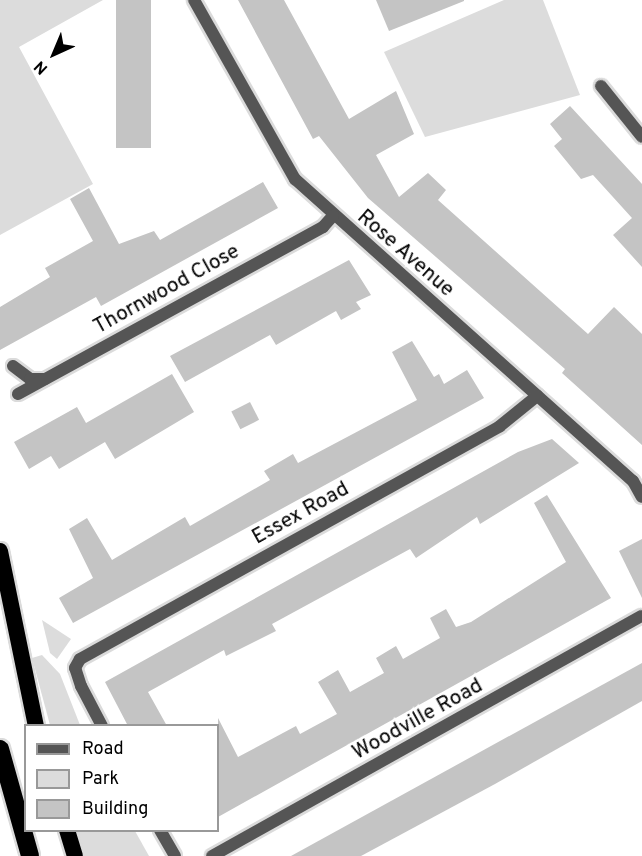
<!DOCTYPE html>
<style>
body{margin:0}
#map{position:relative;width:642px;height:856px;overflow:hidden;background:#fff;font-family:Overpass,sans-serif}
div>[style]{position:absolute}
.green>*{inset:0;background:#dcdcdc}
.building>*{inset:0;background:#c4c4c4;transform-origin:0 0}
.roads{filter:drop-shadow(2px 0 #dbdbdb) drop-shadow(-2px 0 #dbdbdb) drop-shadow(0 2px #dbdbdb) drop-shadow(0 -2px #dbdbdb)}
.minor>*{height:12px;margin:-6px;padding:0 6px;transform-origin:6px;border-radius:6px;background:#555}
.trunk>*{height:16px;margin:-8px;padding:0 8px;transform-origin:8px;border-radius:8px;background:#000}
.motorway>*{height:18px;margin:-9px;padding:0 9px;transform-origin:9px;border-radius:9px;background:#000}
span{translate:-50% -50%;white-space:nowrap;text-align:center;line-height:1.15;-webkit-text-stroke:4.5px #fff;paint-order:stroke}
.street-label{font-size:21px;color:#000}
.legend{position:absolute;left:24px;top:724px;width:195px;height:108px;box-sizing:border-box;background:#fff;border:2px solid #999;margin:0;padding:8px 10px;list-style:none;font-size:18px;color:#000}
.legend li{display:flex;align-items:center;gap:12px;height:30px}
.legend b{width:30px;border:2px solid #999}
.north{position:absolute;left:24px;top:24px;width:60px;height:60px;-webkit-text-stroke:4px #fff;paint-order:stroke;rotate:224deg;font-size:16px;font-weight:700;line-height:24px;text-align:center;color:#000}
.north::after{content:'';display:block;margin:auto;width:21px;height:27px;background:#000;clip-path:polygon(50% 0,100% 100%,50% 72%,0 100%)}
</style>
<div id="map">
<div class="green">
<i style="clip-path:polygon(0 0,103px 0,19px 47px,93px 184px,0 235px)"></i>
<i style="clip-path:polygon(504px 0,543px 0,580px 95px,425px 137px,384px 52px)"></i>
<i style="clip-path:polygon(42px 620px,71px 639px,57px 659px,50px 653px)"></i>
<i style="clip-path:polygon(42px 655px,60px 674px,80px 725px,50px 725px,32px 658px)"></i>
<i style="clip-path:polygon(77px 831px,135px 831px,149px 856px,84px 856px)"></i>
</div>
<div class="building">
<i style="left:116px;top:0;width:35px;height:148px"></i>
<i style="clip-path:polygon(238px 0,284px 0,349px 119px,396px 91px,414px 134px,376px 155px,399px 197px,428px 173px,446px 190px,438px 200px,588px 334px,614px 307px,642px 334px,642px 445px,562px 373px,565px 369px,368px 198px,319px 136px,313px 139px)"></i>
<i style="clip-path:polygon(376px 0,464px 0,464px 1px,389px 31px)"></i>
<i style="clip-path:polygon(570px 106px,642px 184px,642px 267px,613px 235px,632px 218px,593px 175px,581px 179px,554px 146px,562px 139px,550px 124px)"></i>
<i style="clip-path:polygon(263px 182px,278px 208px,101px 306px,96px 297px,0 350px,0 307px,50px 277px,45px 268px,93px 241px,70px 199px,89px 188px,119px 244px,154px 231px,160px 240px)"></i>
<i style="clip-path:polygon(349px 260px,371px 295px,356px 302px,361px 309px,341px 320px,336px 311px,276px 345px,270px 335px,185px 382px,170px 356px)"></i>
<i style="clip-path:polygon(412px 341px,434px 377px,439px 374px,444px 384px,467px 370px,484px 398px,73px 623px,59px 598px,93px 578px,69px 529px,87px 518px,112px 560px,185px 517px,190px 526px,270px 480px,264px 471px,293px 454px,298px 463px,417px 400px,392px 352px)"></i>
<i style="clip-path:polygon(172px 374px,194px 412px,115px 459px,105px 442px,59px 469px,51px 456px,29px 469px,14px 442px,77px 407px,86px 423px)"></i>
<i style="left:250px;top:402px;width:20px;height:21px;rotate:63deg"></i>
<i style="clip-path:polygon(552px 439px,579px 463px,480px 524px,477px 517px,416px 558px,410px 549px,272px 624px,276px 631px,226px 656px,224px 650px,148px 692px,167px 726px,128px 726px,105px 682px,518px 452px)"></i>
<i style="clip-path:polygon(547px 495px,611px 598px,218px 817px,218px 718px,238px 757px,296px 726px,300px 734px,337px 714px,318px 682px,338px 670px,350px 692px,384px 673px,376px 658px,396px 646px,403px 659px,440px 638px,430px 618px,446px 609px,456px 627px,471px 622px,566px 562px,534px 503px)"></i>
<i style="clip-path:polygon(642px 539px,642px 598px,619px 551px)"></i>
<i style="clip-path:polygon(642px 663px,642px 701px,495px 784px,361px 856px,291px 856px)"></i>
</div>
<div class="roads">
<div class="minor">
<i style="left:194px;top:0;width:206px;rotate:60.6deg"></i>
<i style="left:295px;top:179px;width:453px;rotate:41.8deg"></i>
<i style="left:633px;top:481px;width:18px;rotate:61deg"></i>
<i style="left:601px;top:86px;width:65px;rotate:51.2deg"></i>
<i style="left:13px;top:366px;width:21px;rotate:37deg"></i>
<i style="left:30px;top:379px;width:15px"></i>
<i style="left:18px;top:394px;width:348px;rotate:-28.7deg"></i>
<i style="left:323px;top:227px;width:15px;rotate:-48deg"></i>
<i style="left:102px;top:726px;width:45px;rotate:-117.7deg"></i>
<i style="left:81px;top:686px;width:19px;rotate:-108deg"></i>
<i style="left:75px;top:668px;width:10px;rotate:-61deg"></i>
<i style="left:80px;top:659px;width:480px;rotate:-29deg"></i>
<i style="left:500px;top:426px;width:48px;rotate:-39deg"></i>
<i style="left:160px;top:830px;width:30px;rotate:60deg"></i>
<i style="left:212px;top:856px;width:492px;rotate:-29.2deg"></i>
</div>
<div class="trunk">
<i style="left:0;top:551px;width:179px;rotate:78.4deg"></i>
<i style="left:67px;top:830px;width:27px;rotate:73deg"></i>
</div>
<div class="motorway">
<i style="left:0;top:749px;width:111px;rotate:74.3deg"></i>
</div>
</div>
<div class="street-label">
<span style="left:405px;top:254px;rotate:41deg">Rose Avenue</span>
<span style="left:167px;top:290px;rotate:-29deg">Thornwood Close</span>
<span style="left:301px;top:514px;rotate:-29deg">Essex Road</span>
<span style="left:418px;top:720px;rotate:-29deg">Woodville Road</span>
</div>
<ul class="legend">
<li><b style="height:8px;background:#555"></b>Road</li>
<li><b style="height:16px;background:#dcdcdc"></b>Park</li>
<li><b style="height:16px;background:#c4c4c4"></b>Building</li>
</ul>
<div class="north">N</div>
</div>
